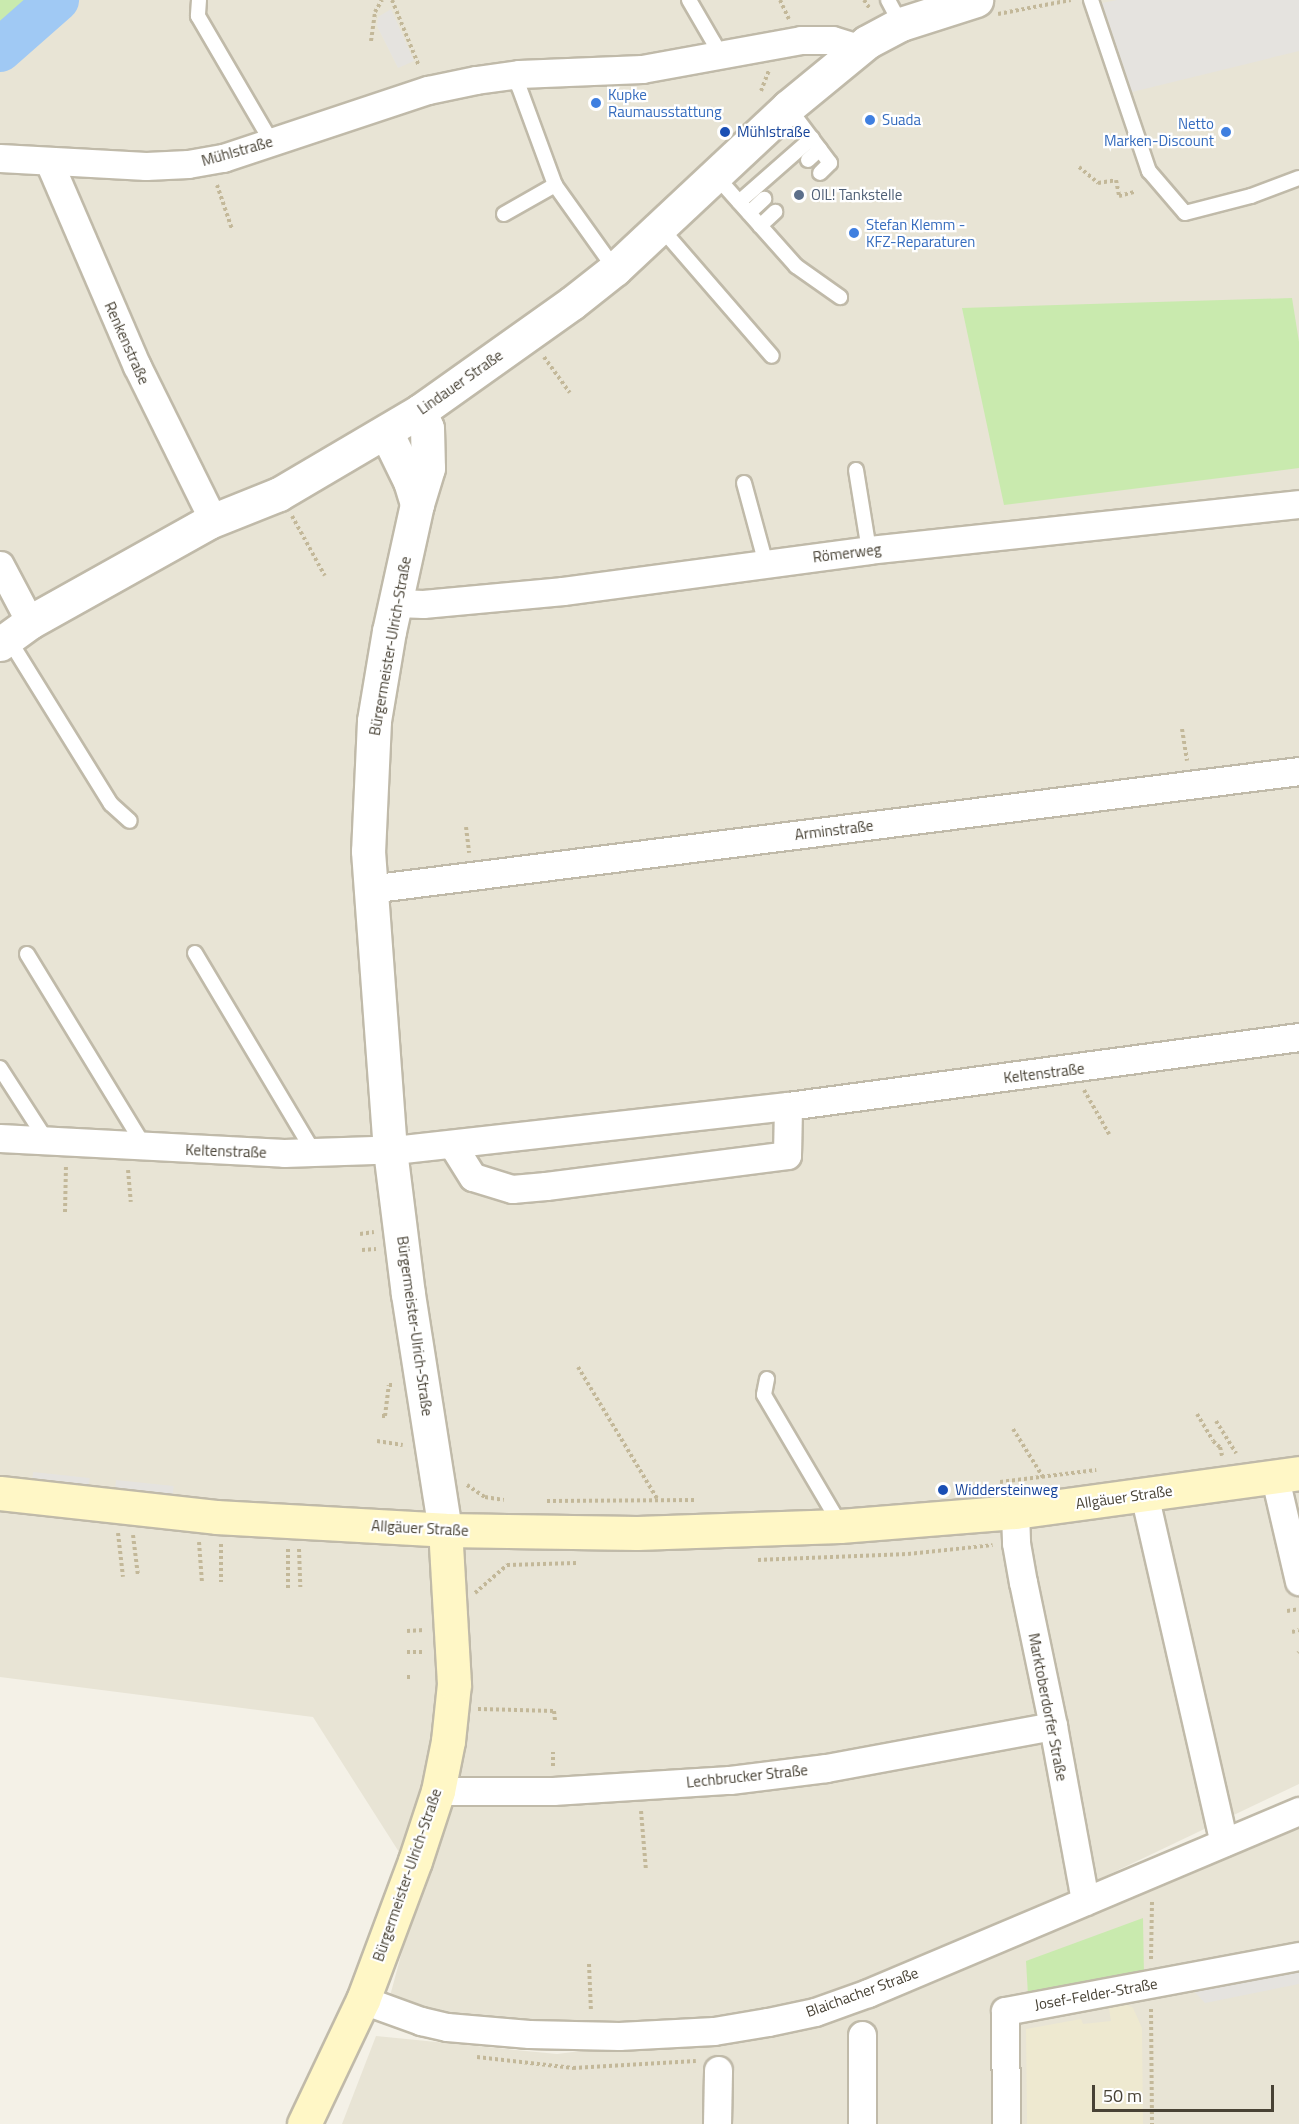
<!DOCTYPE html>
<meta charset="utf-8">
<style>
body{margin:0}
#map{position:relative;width:1299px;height:2124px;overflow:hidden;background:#f4f1e7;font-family:"Titillium Web",sans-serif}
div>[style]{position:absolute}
.residential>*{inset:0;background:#e8e4d5}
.education>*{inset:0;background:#eee9d0}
.green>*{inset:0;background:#c9eaae}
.parking>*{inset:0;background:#e5e3df;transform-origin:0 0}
.river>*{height:44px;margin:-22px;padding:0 22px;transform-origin:22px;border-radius:22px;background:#a0c9f4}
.path>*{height:4px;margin-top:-2px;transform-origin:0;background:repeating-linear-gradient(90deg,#c3b899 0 3px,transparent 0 6px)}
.roads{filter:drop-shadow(2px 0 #c0baa9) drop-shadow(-2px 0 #c0baa9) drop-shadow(0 2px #c0baa9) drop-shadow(0 -2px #c0baa9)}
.service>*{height:14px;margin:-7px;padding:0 7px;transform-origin:7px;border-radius:7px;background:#fff}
.minor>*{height:27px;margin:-13.5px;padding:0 13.5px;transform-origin:13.5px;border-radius:13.5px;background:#fff}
.tertiary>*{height:33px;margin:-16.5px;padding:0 16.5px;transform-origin:16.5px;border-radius:16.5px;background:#fff}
.secondary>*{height:33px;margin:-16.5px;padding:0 16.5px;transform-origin:16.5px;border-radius:16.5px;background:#fff7c6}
.dots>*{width:16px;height:16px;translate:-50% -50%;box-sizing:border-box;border:3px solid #fff;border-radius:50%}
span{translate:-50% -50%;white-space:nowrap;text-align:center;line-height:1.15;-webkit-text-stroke:4.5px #fff;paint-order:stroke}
.shop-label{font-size:15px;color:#366cbe}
.left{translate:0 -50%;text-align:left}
.right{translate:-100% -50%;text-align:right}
.transit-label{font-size:15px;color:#164399}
.street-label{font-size:15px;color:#484235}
.service-label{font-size:15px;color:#4e5e75}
.scale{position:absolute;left:1092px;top:2085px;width:182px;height:27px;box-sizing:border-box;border:3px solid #484235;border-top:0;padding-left:8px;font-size:18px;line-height:21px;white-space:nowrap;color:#484235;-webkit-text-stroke:4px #fff;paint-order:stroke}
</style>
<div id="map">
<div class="residential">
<i style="clip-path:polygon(61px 0,1299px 0,1299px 1784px,1066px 1895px,773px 2016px,650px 2030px,424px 2016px,390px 1996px,420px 1885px,313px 1717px,0 1677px,0 58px)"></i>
<i style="clip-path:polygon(1299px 1815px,1299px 2124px,342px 2124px,376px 2036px,557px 2054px,792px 2025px)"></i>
</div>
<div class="education">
<i style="clip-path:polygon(1122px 2001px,1133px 2008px,1142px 2028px,1143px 2124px,1027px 2124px,1026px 2029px,1081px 2019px,1083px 2024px,1111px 2021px,1108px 2002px)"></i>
</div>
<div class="green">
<i style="clip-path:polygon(0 0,44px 0,0 42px)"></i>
<i style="clip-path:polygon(1292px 298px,1299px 342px,1299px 468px,1004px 505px,962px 308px)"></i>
<i style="clip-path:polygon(1143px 1918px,1144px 1976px,1028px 1995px,1026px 1961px)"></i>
</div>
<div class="parking">
<i style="clip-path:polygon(1117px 0,1299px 0,1299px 51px,1132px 92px,1102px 3px)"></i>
<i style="clip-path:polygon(391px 9px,414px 61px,398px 68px,377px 26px,378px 17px)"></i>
<i style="left:33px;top:1472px;width:57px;height:8px;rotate:6deg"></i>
<i style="left:116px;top:1480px;width:58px;height:9px;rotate:6deg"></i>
<i style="clip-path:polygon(1299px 1966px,1299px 1984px,1205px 2003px,1190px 1987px)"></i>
</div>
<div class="river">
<i style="left:0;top:50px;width:76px;rotate:-41.3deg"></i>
</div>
<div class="path">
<i style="left:392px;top:0;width:71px;rotate:67.8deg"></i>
<i style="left:780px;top:0;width:21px;rotate:65deg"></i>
<i style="left:864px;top:0;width:11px;rotate:56deg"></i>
<i style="left:998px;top:14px;width:74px;rotate:-10.9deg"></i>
<i style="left:371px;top:41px;width:29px;rotate:-82deg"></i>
<i style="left:375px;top:12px;width:14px;rotate:-60deg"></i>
<i style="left:761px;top:91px;width:22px;rotate:-69deg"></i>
<i style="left:1079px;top:167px;width:25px;rotate:40deg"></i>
<i style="left:1098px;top:183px;width:18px;rotate:-9deg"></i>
<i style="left:1116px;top:180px;width:16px;rotate:79deg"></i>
<i style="left:1119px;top:196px;width:16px;rotate:-15deg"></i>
<i style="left:217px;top:185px;width:46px;rotate:71.2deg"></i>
<i style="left:544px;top:357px;width:44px;rotate:54.2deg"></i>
<i style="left:292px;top:516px;width:68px;rotate:61.2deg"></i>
<i style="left:1182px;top:729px;width:32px;rotate:81deg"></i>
<i style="left:466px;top:827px;width:26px;rotate:83deg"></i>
<i style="left:1084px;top:1090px;width:51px;rotate:60.4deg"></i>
<i style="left:128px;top:1170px;width:32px;rotate:85deg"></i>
<i style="left:65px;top:1212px;width:47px;rotate:-88.8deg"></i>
<i style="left:360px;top:1234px;width:14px;rotate:-8deg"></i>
<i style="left:362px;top:1250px;width:14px;rotate:-4deg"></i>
<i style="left:578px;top:1367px;width:155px;rotate:59deg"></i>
<i style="left:1197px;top:1414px;width:31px;rotate:59deg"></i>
<i style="left:1213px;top:1441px;width:9px;rotate:41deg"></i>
<i style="left:1220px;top:1447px;width:9px;rotate:77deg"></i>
<i style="left:382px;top:1416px;width:3px"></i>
<i style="left:385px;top:1416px;width:31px;rotate:-83deg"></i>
<i style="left:389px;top:1385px;width:4px"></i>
<i style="left:1216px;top:1421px;width:38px;rotate:58deg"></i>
<i style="left:1013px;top:1429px;width:57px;rotate:58deg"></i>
<i style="left:377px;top:1441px;width:26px;rotate:9deg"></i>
<i style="left:1000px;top:1482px;width:97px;rotate:-7.1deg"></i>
<i style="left:467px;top:1485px;width:22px;rotate:34deg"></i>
<i style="left:485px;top:1497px;width:19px;rotate:9deg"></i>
<i style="left:547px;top:1501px;width:149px;rotate:-0.4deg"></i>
<i style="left:118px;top:1533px;width:44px;rotate:83.5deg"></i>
<i style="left:133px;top:1535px;width:41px;rotate:83deg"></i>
<i style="left:199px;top:1542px;width:41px;rotate:85.8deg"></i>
<i style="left:221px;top:1544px;width:38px;rotate:90deg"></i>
<i style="left:299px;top:1549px;width:38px;rotate:88deg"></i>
<i style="left:758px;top:1560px;width:150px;rotate:-2.3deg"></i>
<i style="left:908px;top:1554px;width:85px;rotate:-6deg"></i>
<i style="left:288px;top:1588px;width:41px;rotate:-90deg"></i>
<i style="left:475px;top:1593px;width:43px;rotate:-41.2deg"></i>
<i style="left:507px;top:1565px;width:69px;rotate:-1.7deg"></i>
<i style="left:1287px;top:1611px;width:12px;rotate:-9deg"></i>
<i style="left:407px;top:1631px;width:17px;rotate:-3deg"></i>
<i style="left:1292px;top:1632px;width:7px;rotate:-16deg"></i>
<i style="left:407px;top:1652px;width:17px"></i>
<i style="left:1298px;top:1653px;width:1px;rotate:-45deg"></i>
<i style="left:407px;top:1677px;width:3px"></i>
<i style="left:478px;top:1709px;width:76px;rotate:1.5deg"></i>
<i style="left:554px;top:1711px;width:10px;rotate:84deg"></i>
<i style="left:553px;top:1766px;width:14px;rotate:-90deg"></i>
<i style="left:641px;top:1811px;width:59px;rotate:85.2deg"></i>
<i style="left:1151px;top:1959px;width:58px;rotate:-89deg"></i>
<i style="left:589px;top:1964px;width:47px;rotate:87.6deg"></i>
<i style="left:1151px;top:2009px;width:115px;rotate:89.5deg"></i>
<i style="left:477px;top:2057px;width:97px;rotate:6.5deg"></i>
<i style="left:573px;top:2068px;width:123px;rotate:-3.3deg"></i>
</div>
<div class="roads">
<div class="service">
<i style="left:199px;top:0;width:16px;rotate:94deg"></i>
<i style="left:198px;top:16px;width:145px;rotate:59.7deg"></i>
<i style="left:689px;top:0;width:50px;rotate:59.8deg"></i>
<i style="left:714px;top:43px;width:14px;rotate:78deg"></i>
<i style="left:888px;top:0;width:27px;rotate:62deg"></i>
<i style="left:1091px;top:0;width:181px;rotate:71.3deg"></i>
<i style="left:1149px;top:171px;width:55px;rotate:49.4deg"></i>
<i style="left:1185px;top:213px;width:68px;rotate:-14.4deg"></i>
<i style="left:1251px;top:196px;width:51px;rotate:-20.6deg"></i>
<i style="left:519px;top:74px;width:13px;rotate:90deg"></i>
<i style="left:519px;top:87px;width:104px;rotate:69.8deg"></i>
<i style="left:788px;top:107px;width:70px;rotate:53.1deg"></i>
<i style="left:830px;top:163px;width:14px;rotate:135deg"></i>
<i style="left:808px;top:160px;width:16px;rotate:-43deg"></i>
<i style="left:715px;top:175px;width:122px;rotate:48.3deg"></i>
<i style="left:796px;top:266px;width:54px;rotate:35.2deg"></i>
<i style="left:739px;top:202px;width:97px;rotate:-41.2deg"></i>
<i style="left:749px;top:213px;width:21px;rotate:-43deg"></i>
<i style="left:504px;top:214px;width:59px;rotate:-29.6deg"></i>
<i style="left:555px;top:185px;width:103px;rotate:54.5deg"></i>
<i style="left:760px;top:226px;width:21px;rotate:-43deg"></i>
<i style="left:661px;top:228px;width:169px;rotate:49.1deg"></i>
<i style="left:856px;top:470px;width:81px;rotate:80.8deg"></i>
<i style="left:744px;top:483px;width:84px;rotate:74.8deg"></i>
<i style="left:8px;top:638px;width:195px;rotate:58.2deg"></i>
<i style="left:111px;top:804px;width:25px;rotate:42deg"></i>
<i style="left:195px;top:953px;width:233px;rotate:59.2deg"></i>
<i style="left:27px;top:954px;width:226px;rotate:58.6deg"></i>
<i style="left:0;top:1068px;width:87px;rotate:57.2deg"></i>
<i style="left:767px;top:1379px;width:16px;rotate:101deg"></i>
<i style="left:764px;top:1395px;width:150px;rotate:59.5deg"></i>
</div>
<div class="minor">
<i style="left:0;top:158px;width:146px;rotate:3.1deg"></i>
<i style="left:146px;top:166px;width:42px;rotate:-2.7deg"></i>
<i style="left:188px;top:164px;width:36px;rotate:-10deg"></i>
<i style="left:223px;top:158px;width:216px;rotate:-18.4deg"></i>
<i style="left:428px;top:90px;width:49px;rotate:-11.8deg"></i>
<i style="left:476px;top:80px;width:43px;rotate:-7.9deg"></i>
<i style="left:519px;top:74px;width:123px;rotate:-2.3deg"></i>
<i style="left:642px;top:69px;width:162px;rotate:-10.3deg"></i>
<i style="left:801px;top:40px;width:31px"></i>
<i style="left:832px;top:40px;width:27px;rotate:17deg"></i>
<i style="left:49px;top:162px;width:222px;rotate:66.7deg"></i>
<i style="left:137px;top:366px;width:172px;rotate:63.7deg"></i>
<i style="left:0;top:565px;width:64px;rotate:62.2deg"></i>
<i style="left:396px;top:603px;width:27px;rotate:2deg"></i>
<i style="left:423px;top:604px;width:141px;rotate:-5.3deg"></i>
<i style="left:563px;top:591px;width:309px;rotate:-7.6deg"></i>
<i style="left:869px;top:550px;width:432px;rotate:-6.1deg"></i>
<i style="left:369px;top:889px;width:937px;rotate:-7.23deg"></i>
<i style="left:0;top:1138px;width:284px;rotate:3deg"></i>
<i style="left:284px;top:1153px;width:119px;rotate:-1.9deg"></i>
<i style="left:403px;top:1149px;width:387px;rotate:-6.4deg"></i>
<i style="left:788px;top:1106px;width:516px;rotate:-7.69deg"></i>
<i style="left:452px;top:1144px;width:39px;rotate:58deg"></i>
<i style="left:473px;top:1177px;width:41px;rotate:17.1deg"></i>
<i style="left:512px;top:1189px;width:34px;rotate:-5deg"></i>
<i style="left:546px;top:1186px;width:243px;rotate:-7.3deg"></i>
<i style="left:787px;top:1155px;width:49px;rotate:-88.8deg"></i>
<i style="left:1275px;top:1478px;width:106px;rotate:76.9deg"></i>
<i style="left:1144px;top:1494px;width:357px;rotate:77.1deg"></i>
<i style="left:1015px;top:1512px;width:31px;rotate:88deg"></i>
<i style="left:1016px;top:1543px;width:40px;rotate:80deg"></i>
<i style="left:1023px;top:1582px;width:147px;rotate:78.2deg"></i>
<i style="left:1053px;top:1726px;width:178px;rotate:79.6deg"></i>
<i style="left:438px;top:1791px;width:115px"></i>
<i style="left:553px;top:1791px;width:177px;rotate:-3.6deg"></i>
<i style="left:730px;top:1780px;width:97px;rotate:-7.1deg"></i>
<i style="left:826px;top:1768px;width:231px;rotate:-10.5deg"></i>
<i style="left:363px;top:2000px;width:62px;rotate:19.9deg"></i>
<i style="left:421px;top:2021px;width:27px;rotate:13deg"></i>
<i style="left:447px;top:2027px;width:82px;rotate:4.9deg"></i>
<i style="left:529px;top:2034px;width:90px;rotate:1.3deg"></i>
<i style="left:619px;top:2036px;width:95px;rotate:-3deg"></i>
<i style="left:714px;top:2031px;width:55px;rotate:-9.5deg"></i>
<i style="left:768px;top:2022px;width:48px;rotate:-12deg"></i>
<i style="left:815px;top:2012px;width:56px;rotate:-19.7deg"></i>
<i style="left:868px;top:1993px;width:468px;rotate:-22.9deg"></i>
<i style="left:862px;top:2035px;width:89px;rotate:90deg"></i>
<i style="left:717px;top:2124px;width:54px;rotate:-88.9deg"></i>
<i style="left:1006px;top:2124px;width:113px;rotate:-90.5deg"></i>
<i style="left:1005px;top:2011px;width:299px;rotate:-10.6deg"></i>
</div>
<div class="tertiary">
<i style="left:420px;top:411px;width:18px;rotate:68deg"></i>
<i style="left:427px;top:428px;width:40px;rotate:88.6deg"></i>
<i style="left:428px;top:468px;width:38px;rotate:107deg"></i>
<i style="left:417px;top:504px;width:130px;rotate:102.4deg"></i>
<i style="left:389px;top:631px;width:91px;rotate:99.5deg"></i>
<i style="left:374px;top:721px;width:130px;rotate:92.6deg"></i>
<i style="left:368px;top:851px;width:300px;rotate:85.8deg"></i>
<i style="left:390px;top:1150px;width:145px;rotate:82.9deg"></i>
<i style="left:408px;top:1294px;width:239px;rotate:81.1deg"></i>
<i style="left:386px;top:432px;width:55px;rotate:63.9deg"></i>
<i style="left:410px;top:481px;width:24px;rotate:73deg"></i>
<i style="left:0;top:644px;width:37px;rotate:-36deg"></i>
<i style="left:30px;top:622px;width:205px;rotate:-29.2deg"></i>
<i style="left:209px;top:522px;width:75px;rotate:-21.8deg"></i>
<i style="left:279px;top:494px;width:164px;rotate:-30.5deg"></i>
<i style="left:420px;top:411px;width:186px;rotate:-35.4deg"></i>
<i style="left:572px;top:303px;width:55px;rotate:-38.3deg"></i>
<i style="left:615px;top:269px;width:237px;rotate:-43.1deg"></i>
<i style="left:788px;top:107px;width:102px;rotate:-39.4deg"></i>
<i style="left:867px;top:42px;width:38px;rotate:-28deg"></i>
<i style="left:901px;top:24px;width:79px;rotate:-17.7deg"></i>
</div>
<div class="secondary">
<i style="left:0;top:1493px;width:217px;rotate:6.3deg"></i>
<i style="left:216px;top:1517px;width:229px;rotate:3.2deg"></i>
<i style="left:445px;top:1530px;width:192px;rotate:0.9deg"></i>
<i style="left:637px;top:1533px;width:203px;rotate:-2deg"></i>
<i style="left:840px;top:1526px;width:176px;rotate:-4.6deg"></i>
<i style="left:1015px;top:1512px;width:287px;rotate:-7.8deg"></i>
<i style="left:304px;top:2124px;width:137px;rotate:-64.6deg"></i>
<i style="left:363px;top:2000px;width:148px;rotate:-69.5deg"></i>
<i style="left:415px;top:1861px;width:74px;rotate:-71.8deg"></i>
<i style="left:438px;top:1791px;width:51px;rotate:-78.7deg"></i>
<i style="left:448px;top:1741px;width:57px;rotate:-84deg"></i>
<i style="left:454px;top:1684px;width:154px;rotate:-93.3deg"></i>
</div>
</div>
<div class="dots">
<i style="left:596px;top:103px;background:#3f7fe0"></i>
<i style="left:870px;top:120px;background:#3f7fe0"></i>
<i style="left:725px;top:132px;background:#1a4fb4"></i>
<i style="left:1226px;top:132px;background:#3f7fe0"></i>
<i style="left:799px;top:195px;background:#5c6f8a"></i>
<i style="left:854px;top:233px;background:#3f7fe0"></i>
<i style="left:943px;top:1490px;background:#1a4fb4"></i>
</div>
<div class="shop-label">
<span class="left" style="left:608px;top:103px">Kupke<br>Raumausstattung</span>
<span class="left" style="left:882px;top:120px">Suada</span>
<span class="right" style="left:1214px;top:132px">Netto<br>Marken-Discount</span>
<span class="left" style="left:866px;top:233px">Stefan Klemm -<br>KFZ-Reparaturen</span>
</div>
<div class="transit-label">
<span class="left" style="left:737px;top:132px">Mühlstraße</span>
<span class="left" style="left:955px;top:1490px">Widdersteinweg</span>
</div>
<div class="street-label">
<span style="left:237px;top:151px;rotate:-16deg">Mühlstraße</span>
<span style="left:127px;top:343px;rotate:66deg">Renkenstraße</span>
<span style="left:460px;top:382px;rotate:-35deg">Lindauer Straße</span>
<span style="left:847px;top:553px;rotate:-7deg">Römerweg</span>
<span style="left:390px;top:646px;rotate:-80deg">Bürgermeister-Ulrich-Straße</span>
<span style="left:834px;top:830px;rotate:-7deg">Arminstraße</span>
<span style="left:1044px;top:1073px;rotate:-7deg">Keltenstraße</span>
<span style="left:226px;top:1151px;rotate:2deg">Keltenstraße</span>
<span style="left:415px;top:1326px;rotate:82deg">Bürgermeister-Ulrich-Straße</span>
<span style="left:1124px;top:1497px;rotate:-8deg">Allgäuer Straße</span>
<span style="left:420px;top:1528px;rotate:3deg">Allgäuer Straße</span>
<span style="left:1048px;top:1707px;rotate:79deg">Marktoberdorfer Straße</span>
<span style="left:747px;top:1776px;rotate:-6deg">Lechbrucker Straße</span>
<span style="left:407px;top:1875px;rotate:-71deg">Bürgermeister-Ulrich-Straße</span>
<span style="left:862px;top:1992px;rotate:-20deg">Blaichacher Straße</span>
<span style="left:1096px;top:1994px;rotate:-10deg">Josef-Felder-Straße</span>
</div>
<div class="service-label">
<span class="left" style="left:811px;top:195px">OIL! Tankstelle</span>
</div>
<div class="scale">50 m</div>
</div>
